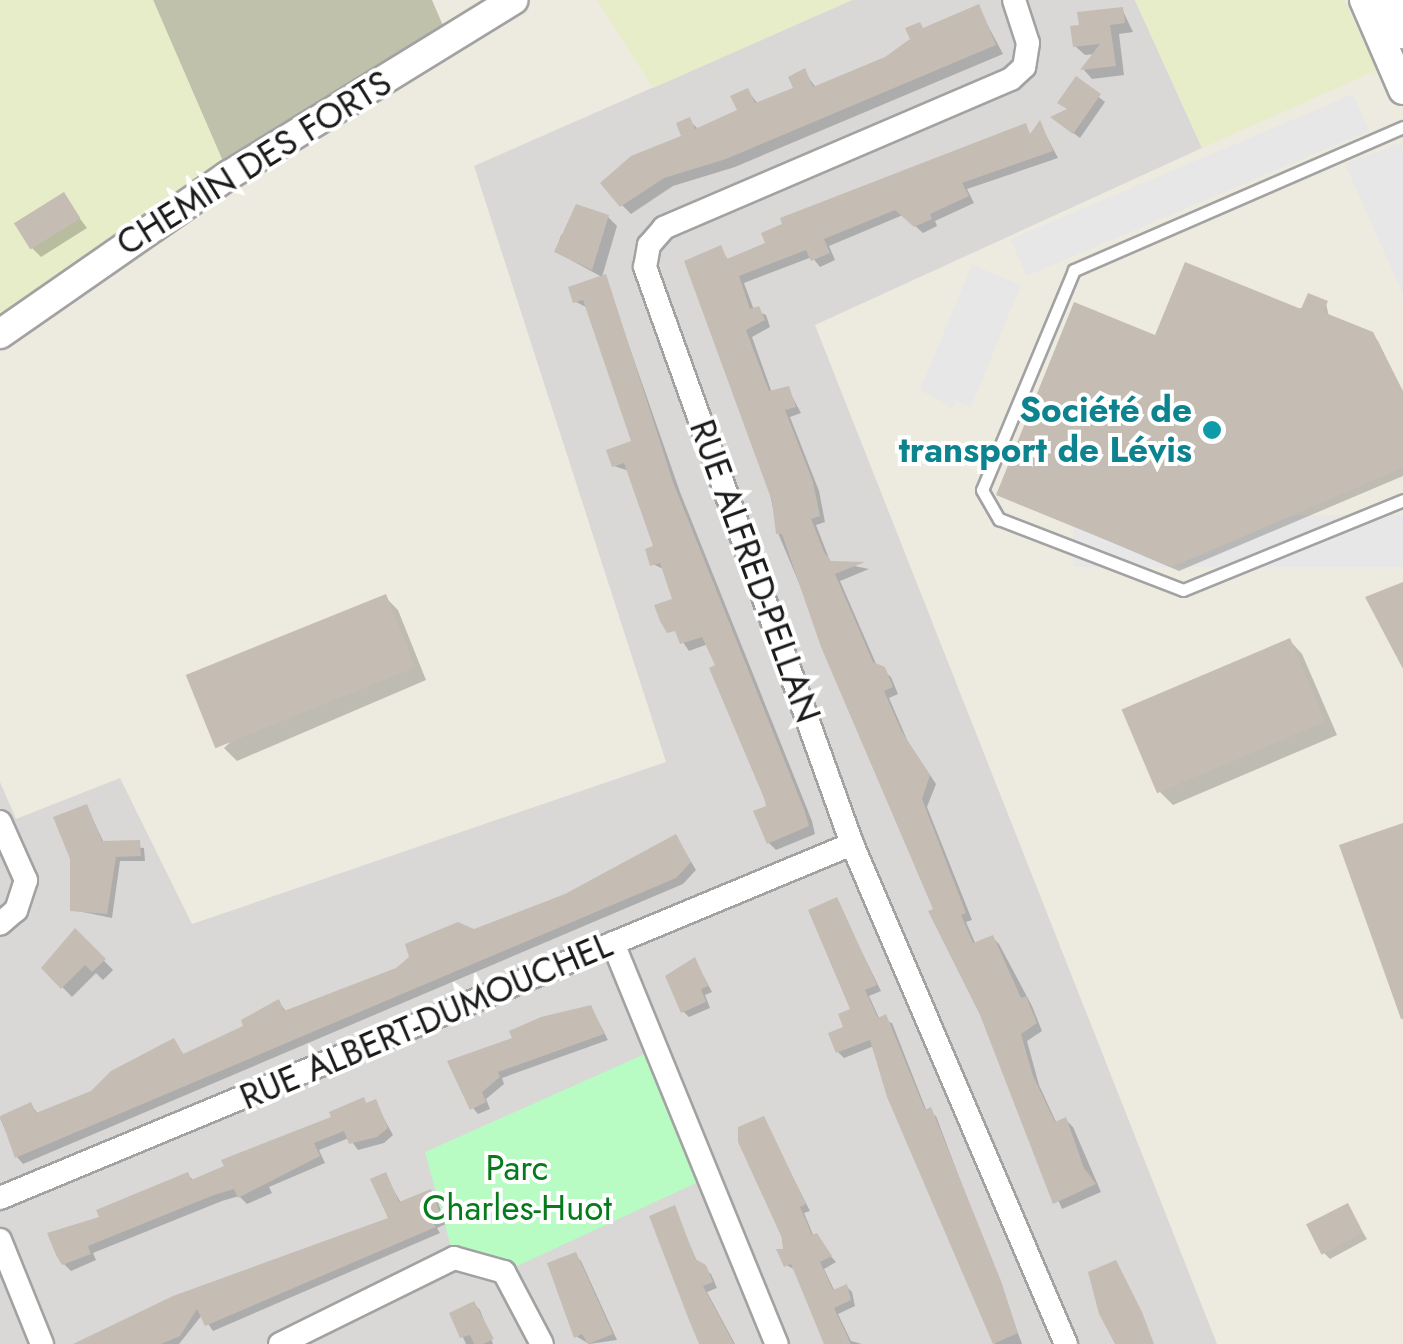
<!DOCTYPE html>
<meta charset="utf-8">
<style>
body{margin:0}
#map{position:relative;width:1403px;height:1344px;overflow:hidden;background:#edeadf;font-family:Jost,sans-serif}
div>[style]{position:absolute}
.residential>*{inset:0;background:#d9d8d7}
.construction>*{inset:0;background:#bfc1ab}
.farmland>*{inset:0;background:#e7edc9}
.park>*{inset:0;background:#b8fbc3}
.parking>*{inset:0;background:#e7e7e7;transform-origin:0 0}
.shadow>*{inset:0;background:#0003}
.building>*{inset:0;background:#c5bcb3;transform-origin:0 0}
.roads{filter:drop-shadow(2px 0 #a2a2a2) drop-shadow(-2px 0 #a2a2a2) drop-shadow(0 2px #a2a2a2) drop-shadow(0 -2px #a2a2a2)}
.service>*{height:11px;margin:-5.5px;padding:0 5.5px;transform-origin:5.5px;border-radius:5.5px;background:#fff}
.minor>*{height:22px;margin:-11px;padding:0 11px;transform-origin:11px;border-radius:11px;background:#fff}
.tertiary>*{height:28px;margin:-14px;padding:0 14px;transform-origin:14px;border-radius:14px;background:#fff}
.dots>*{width:28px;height:28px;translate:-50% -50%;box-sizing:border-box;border:5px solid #fff;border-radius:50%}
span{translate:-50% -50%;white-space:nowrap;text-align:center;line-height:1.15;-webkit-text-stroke:8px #fff;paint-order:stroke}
.street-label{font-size:35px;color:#1b1b1b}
.culture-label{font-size:35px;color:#0d838f;font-weight:700}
.right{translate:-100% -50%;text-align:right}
.park-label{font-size:35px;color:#067b1b}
</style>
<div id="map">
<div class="residential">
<i style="clip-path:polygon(852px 0,1135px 0,1202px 148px,815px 325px,1217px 1344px,0 1344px,0 782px,16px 819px,120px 778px,192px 924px,666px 762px,474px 166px)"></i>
</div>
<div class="construction">
<i style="clip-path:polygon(153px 0,432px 0,444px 28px,225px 167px)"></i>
</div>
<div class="farmland">
<i style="clip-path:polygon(0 0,153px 0,229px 175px,0 334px)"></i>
<i style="clip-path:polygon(597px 0,852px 0,653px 88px)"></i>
<i style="clip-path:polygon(1135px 0,1344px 0,1377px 70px,1202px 148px)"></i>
</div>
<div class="park">
<i style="clip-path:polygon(656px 1049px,709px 1177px,504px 1272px,454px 1258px,425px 1152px)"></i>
</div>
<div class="parking">
<i style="left:1353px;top:94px;width:40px;height:372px;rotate:67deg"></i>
<i style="clip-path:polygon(1400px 143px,1403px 149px,1403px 294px,1345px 164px)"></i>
<i style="clip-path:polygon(972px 265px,1021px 285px,971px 407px,955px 401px,952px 408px,920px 390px)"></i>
<i style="left:1403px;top:515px;width:52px;height:330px;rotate:90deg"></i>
</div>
<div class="shadow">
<i style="clip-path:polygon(978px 7px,1003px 54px,735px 167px,673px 186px,631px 214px,622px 205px,684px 137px,689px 120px,699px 130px,740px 112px,748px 91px,758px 104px,796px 89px,804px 72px,817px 89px,887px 60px,925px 30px)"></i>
<i style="clip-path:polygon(1122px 9px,1133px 32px,1119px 34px,1124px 75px,1092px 79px,1084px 70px,1095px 54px,1085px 55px,1075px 46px)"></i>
<i style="clip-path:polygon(1077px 80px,1105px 102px,1080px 138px,1059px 122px,1070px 111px)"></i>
<i style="clip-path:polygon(1040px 124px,1058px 158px,967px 189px,974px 203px,935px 221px,937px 226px,923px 233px,903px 215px,829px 246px,835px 260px,820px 267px,812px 257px,744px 283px,754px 310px,766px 315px,770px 327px,752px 337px,772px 393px,788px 389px,801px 413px,790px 417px,819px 491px,825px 522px,816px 525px,830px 561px,869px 569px,840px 581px,877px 666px,891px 677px,898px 694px,889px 698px,908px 742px,936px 784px,927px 807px,972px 920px,966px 922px,976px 945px,993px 938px,999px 944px,1032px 1006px,1042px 1031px,1027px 1041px,1039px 1085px,1057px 1124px,1066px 1120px,1073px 1127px,1101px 1192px,1062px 1209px,778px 533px,720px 248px,729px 261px,1031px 137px)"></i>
<i style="clip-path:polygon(63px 196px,87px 228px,41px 257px,32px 248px)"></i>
<i style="clip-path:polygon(608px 217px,617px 226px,602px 277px,556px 252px,561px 235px)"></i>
<i style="clip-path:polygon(605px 277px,680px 492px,812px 821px,815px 834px,776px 850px,769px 843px,769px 808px,708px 644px,689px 651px,658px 606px,675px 600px,665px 570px,653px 564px,656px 548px,629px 471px,614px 466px,634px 443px,588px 308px,576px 302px)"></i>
<i style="clip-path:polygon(1326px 303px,1329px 317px,1378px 341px,1403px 393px,1403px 476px,1179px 571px,999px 494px,1157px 338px)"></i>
<i style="clip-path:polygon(385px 597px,398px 610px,426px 680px,237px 761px,224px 748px)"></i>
<i style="clip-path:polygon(1290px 641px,1302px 654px,1337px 735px,1173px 805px,1160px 792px)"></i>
<i style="clip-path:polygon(87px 807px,104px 843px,144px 848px,145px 861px,120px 861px,112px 918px,73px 910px)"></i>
<i style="clip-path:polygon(676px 837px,696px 870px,683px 884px,23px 1164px,17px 1157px,0 1118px,31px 1105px,39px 1115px,93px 1093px,173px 1041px,185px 1056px,247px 1027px,279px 1002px,287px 1013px,397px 970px,412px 958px,566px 896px)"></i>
<i style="clip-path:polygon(836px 900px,881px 991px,869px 996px,880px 1020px,892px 1023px,927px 1112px,936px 1116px,1022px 1344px,995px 1344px,889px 1096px,874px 1046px,844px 1058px,838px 1052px,854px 1010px)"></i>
<i style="clip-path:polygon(75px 931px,113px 970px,103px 980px,96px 973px,72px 997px,44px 968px)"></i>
<i style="clip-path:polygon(695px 960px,712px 992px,705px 995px,710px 1008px,689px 1017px,683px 1011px)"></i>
<i style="clip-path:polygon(591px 1007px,608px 1040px,502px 1078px,504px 1084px,486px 1099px,490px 1109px,478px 1114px,473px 1108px,451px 1063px)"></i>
<i style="clip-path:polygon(375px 1102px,393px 1135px,384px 1143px,358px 1150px,349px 1138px,319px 1150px,325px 1163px,269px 1187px,272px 1193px,247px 1204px,239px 1196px,222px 1201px,93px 1253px,96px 1260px,71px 1271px,64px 1264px,102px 1219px,188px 1175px,194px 1181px)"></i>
<i style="clip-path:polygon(763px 1119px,810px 1211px,804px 1213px,814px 1237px,836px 1262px,824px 1269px,835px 1292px,847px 1287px,852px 1292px,855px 1306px,838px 1314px,851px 1341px,862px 1344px,825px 1344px,796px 1270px,786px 1265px)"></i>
<i style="clip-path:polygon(385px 1175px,401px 1203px,430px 1192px,436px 1198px,446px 1224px,437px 1228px,440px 1233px,213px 1331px,202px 1315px,179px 1344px,96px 1344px,391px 1220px)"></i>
<i style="clip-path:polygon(1347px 1207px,1367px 1239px,1330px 1259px,1324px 1253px)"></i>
<i style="clip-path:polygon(674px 1208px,698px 1264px,711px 1274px,717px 1288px,707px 1292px,735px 1344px,704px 1344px)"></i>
<i style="clip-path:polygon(575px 1255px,581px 1261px,617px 1340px,589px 1344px,576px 1336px)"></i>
<i style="clip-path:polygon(474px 1304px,480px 1310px,493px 1344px,466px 1344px,452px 1314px)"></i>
</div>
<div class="building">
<i style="clip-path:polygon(979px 4px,996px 45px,726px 159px,664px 178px,620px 207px,600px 183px,631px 156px,681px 136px,676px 123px,690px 117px,695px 129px,737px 110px,730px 96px,748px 88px,755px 103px,793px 88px,788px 77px,805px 68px,813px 87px,885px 57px,910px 39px,905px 28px,920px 22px,923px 28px)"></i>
<i style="clip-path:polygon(1123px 7px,1125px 23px,1110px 25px,1116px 66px,1080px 70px,1100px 44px,1073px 47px,1070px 26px,1079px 25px,1077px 12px)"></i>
<i style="clip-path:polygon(1076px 76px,1101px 94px,1073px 134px,1050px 117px,1067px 109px,1057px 103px)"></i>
<i style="clip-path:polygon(1040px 120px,1053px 151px,962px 183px,969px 196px,930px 214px,932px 219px,914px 227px,895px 210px,824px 239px,830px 253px,811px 261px,806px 250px,739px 276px,750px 309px,759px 306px,765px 320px,746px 330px,769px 391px,789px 386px,796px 407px,785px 410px,813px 482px,820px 516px,811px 519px,824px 552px,831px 561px,865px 562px,835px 574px,873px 662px,885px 667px,893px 687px,884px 691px,902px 732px,930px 775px,922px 799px,966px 913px,961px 915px,973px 943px,993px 935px,1021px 998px,1026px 996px,1037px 1023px,1021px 1034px,1033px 1076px,1055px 1122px,1066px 1117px,1084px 1168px,1096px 1184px,1053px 1204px,980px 1015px,928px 911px,933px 909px,821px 647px,782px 534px,776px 534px,772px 501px,684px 261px,721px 245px,727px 259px,765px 243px,761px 233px,782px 224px,780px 218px,1026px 123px,1030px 134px)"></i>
<i style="left:64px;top:192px;width:31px;height:59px;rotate:58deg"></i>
<i style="clip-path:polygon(576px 204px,609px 215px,592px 270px,554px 252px)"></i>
<i style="clip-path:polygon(1185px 262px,1301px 309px,1308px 293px,1328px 301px,1323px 312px,1373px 332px,1403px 391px,1403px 468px,1172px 567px,996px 495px,1074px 302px,1155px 335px)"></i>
<i style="clip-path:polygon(606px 274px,673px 482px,805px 812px,809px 826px,767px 844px,753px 811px,766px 806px,764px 798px,709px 668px,715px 665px,702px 637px,680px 644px,675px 631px,667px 633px,660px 621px,654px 605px,672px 599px,660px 563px,650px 566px,645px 549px,653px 546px,624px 463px,612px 467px,606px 450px,631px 441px,583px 300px,573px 303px,568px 287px)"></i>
<i style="clip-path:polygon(1403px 582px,1403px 669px,1365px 597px)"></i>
<i style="left:386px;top:594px;width:79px;height:216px;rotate:68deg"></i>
<i style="left:1290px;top:638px;width:91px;height:183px;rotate:67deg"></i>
<i style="clip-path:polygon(87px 804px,102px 841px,140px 840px,141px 856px,116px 857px,107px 914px,70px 911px,70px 859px,53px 817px)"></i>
<i style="clip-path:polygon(1403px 823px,1403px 1019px,1401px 1019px,1339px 845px)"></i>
<i style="clip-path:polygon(676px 834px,691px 862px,676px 878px,15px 1158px,0 1116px,31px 1102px,36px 1113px,91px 1091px,111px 1071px,174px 1038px,183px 1054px,243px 1026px,241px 1020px,279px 999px,284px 1011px,396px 968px,409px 957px,405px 944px,458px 922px,474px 929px,565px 894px)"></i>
<i style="clip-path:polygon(837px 897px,877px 985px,865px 990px,878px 1018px,886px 1014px,925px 1110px,931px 1107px,1001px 1281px,1018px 1333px,993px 1344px,887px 1097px,870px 1040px,836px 1053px,828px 1033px,843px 1027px,838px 1014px,850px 1009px,808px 910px)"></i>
<i style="clip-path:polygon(75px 928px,106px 959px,92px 972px,85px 965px,61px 989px,41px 968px)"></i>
<i style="clip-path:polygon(695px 957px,708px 986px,701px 989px,706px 1002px,681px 1013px,665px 976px)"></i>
<i style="clip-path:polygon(591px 1005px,604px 1034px,498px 1072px,500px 1077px,482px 1092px,486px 1102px,470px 1110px,447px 1061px,512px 1038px,509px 1031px,541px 1017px)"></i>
<i style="clip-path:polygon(364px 1097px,366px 1103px,376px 1099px,388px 1128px,377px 1137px,349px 1144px,344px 1131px,314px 1143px,320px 1156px,238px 1198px,234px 1189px,214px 1195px,88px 1246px,91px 1254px,62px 1265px,56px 1255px,47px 1233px,99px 1217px,96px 1210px,188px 1172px,191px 1180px,224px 1166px,221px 1160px,331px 1117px,329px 1112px)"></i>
<i style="clip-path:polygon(764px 1116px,806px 1204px,800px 1207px,812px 1235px,817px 1233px,832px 1256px,820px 1262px,833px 1290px,847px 1284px,851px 1300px,834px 1308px,851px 1344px,824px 1344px,791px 1264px,784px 1267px,776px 1249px,783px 1249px,782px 1238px,738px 1142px,738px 1127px)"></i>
<i style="clip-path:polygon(386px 1172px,399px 1202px,431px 1189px,442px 1218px,433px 1222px,436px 1227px,205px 1326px,197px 1309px,180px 1336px,161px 1344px,73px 1344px,173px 1296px,388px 1218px,370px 1179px)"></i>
<i style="left:1348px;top:1203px;width:34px;height:47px;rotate:63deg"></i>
<i style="clip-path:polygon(675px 1205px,695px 1259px,706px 1265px,713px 1282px,703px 1286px,734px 1344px,699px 1344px,689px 1320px,649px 1216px)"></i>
<i style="clip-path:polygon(576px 1252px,613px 1334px,588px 1344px,582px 1334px,574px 1338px,547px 1263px)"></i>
<i style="clip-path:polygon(1116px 1260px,1142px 1312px,1154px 1344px,1115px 1344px,1099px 1314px,1088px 1272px)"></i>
<i style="clip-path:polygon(474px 1301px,494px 1339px,483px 1344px,474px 1344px,470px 1335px,460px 1338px,449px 1313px)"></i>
</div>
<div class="roads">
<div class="service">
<i style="left:1403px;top:127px;width:359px;rotate:156.5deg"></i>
<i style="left:1074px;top:270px;width:238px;rotate:112.7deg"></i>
<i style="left:982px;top:490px;width:34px;rotate:60deg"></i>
<i style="left:999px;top:519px;width:197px;rotate:21.1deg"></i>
<i style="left:1183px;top:590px;width:238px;rotate:-22.2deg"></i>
</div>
<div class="minor">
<i style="left:1014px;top:0;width:45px;rotate:72deg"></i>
<i style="left:1028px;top:43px;width:24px;rotate:99deg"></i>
<i style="left:1024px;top:67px;width:18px;rotate:137deg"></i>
<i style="left:1011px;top:79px;width:378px;rotate:156.8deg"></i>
<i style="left:664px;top:228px;width:23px;rotate:131deg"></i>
<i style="left:649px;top:245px;width:22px;rotate:100deg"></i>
<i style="left:645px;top:267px;width:613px;rotate:70.26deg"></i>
<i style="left:852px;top:844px;width:544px;rotate:66.83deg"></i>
<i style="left:0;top:822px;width:64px;rotate:65.9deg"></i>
<i style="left:26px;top:880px;width:32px;rotate:108deg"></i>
<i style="left:16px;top:910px;width:21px;rotate:139deg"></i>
<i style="left:613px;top:943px;width:433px;rotate:67.8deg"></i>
<i style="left:0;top:1198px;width:923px;rotate:-22.56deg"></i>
<i style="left:0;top:1240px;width:112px;rotate:68deg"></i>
<i style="left:280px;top:1344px;width:194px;rotate:-26.3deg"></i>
<i style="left:454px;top:1258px;width:52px;rotate:15.6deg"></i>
<i style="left:504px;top:1272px;width:81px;rotate:62.2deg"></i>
</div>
<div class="tertiary">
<i style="left:1364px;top:0;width:98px;rotate:66.6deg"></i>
<i style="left:1389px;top:0;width:37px;rotate:68deg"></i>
<i style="left:0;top:334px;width:279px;rotate:-34.8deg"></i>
<i style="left:229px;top:175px;width:334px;rotate:-31.6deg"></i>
</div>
</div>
<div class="dots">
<i style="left:1212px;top:430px;background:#0f9aa8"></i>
</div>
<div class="street-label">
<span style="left:254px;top:163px;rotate:-32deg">CHEMIN DES FORTS</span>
<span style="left:755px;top:571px;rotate:70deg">RUE ALFRED-PELLAN</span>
<span style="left:426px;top:1021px;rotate:-23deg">RUE ALBERT-DUMOUCHEL</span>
</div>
<div class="culture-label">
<span class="right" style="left:1192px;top:430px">Société de<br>transport de Lévis</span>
</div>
<div class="park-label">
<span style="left:517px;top:1188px">Parc<br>Charles-Huot</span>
</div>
</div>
